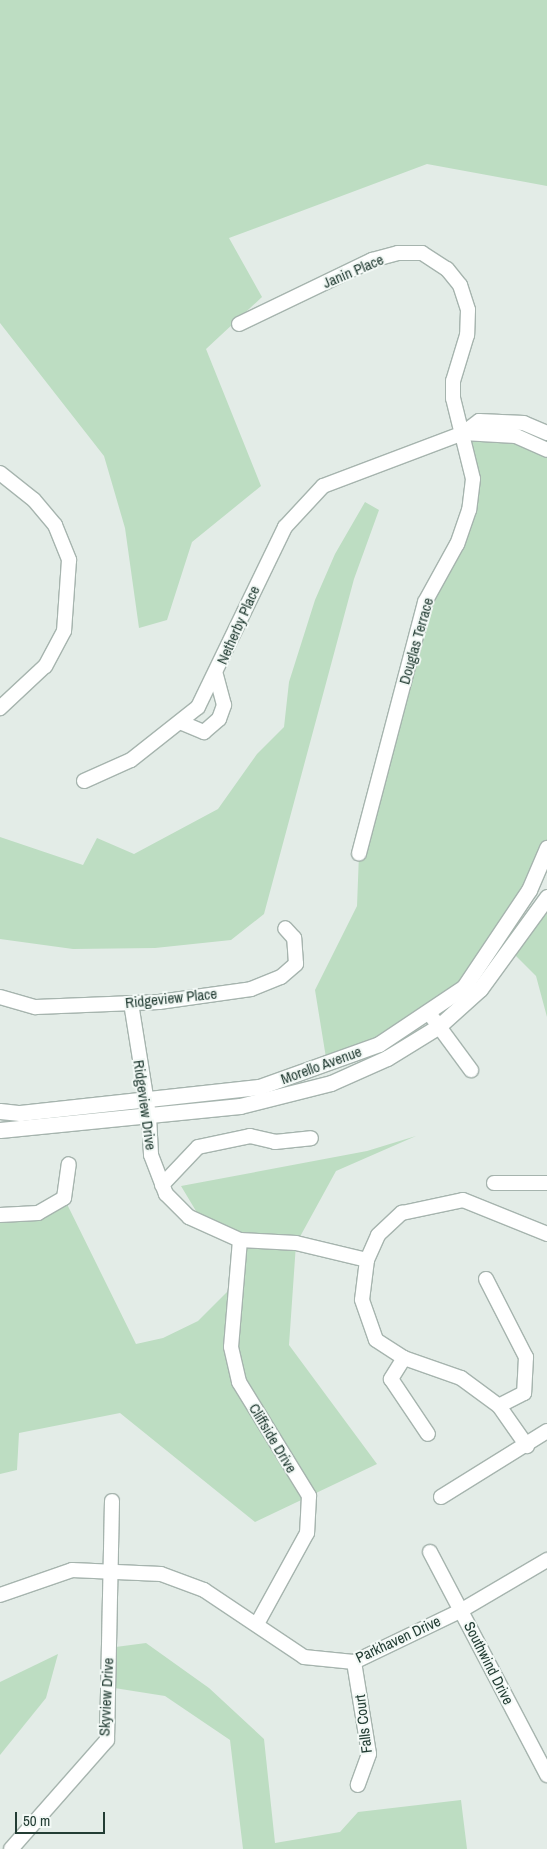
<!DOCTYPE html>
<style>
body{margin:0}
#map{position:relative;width:547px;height:1849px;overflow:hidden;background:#e3ece7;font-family:"Archivo Narrow",sans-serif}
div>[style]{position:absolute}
.green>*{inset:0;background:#bdddc2}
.roads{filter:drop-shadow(1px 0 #a6b4ae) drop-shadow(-1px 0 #a6b4ae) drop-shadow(0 1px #a6b4ae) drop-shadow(0 -1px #a6b4ae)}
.street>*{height:14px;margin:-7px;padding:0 7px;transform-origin:7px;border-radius:7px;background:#fff}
.secondary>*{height:15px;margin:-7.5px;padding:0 7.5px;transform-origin:7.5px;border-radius:7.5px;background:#fff}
span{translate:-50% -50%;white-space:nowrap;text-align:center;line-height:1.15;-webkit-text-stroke:4px #f3f9f6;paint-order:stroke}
.street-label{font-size:15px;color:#233d34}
.scale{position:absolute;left:15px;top:1812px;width:90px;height:22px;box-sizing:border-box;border:2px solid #233d34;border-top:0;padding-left:6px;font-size:15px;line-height:18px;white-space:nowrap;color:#233d34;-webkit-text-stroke:4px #f3f9f6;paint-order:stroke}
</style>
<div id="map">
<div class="green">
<i style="clip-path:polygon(0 0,547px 0,547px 186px,427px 164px,229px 238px,262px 297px,206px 349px,261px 486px,192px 542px,167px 620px,139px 628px,125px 528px,104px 456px,0 323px)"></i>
<i style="clip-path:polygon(463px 433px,516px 436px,547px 450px,547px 848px,464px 987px,429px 1013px,327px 1064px,315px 990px,357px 906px,359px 854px,425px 602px,469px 510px)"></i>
<i style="clip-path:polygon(365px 502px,379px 510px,354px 579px,264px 914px,231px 940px,155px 948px,73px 949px,0 939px,0 837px,83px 865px,97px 838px,134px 854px,218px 809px,257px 754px,284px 727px,289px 682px,315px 600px,335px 554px)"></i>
<i style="clip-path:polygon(547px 897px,547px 1017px,536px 976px,510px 950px)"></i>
<i style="clip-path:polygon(416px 1136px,336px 1171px,296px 1244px,289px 1345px,377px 1464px,255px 1522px,120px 1413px,19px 1433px,17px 1470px,0 1474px,0 1215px,38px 1213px,64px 1198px,136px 1344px,163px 1338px,198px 1321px,236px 1283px,240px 1240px,205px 1226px,181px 1186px,367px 1151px)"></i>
<i style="clip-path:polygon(146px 1643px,209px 1688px,264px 1739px,275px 1843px,340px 1832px,358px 1812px,461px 1800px,467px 1849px,243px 1849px,230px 1740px,165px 1696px,108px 1687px,108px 1648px)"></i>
<i style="clip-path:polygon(58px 1654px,46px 1698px,0 1755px,0 1682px)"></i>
</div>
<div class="roads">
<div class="street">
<i style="left:239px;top:324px;width:148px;rotate:-25.7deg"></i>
<i style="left:372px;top:260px;width:27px;rotate:-15deg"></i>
<i style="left:398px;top:253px;width:24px"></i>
<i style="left:422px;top:253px;width:30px;rotate:33deg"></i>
<i style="left:447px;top:269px;width:21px;rotate:51deg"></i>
<i style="left:460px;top:285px;width:26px;rotate:72deg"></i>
<i style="left:468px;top:310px;width:25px;rotate:92deg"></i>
<i style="left:467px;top:335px;width:48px;rotate:106.9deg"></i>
<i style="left:453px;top:381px;width:17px;rotate:90deg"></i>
<i style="left:453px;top:398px;width:83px;rotate:76.1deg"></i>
<i style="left:473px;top:479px;width:31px;rotate:97deg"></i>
<i style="left:469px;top:510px;width:36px;rotate:109deg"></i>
<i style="left:457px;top:544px;width:66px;rotate:118.9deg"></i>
<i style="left:425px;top:602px;width:260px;rotate:104.7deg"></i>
<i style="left:547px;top:433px;width:25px;rotate:-157deg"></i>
<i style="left:524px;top:423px;width:45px;rotate:-177.5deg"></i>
<i style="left:479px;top:421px;width:20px;rotate:143deg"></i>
<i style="left:463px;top:433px;width:53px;rotate:3.2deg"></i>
<i style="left:516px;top:436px;width:34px;rotate:24deg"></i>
<i style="left:0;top:473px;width:43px;rotate:38.5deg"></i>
<i style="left:34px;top:500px;width:33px;rotate:50deg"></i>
<i style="left:55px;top:525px;width:38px;rotate:68deg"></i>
<i style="left:69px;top:560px;width:71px;rotate:94deg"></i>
<i style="left:64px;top:631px;width:40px;rotate:118deg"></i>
<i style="left:45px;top:666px;width:62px;rotate:137deg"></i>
<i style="left:180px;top:722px;width:26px;rotate:23deg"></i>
<i style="left:204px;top:732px;width:20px;rotate:-41deg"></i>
<i style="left:219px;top:719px;width:15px;rotate:-70deg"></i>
<i style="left:224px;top:705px;width:31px;rotate:-105deg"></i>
<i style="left:84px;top:781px;width:51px;rotate:-24.1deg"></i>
<i style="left:131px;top:760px;width:85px;rotate:-38.3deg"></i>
<i style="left:198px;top:707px;width:200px;rotate:-64.2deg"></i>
<i style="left:285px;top:527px;width:56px;rotate:-47.2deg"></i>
<i style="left:323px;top:486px;width:150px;rotate:-20.7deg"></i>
<i style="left:0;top:997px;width:37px;rotate:16deg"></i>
<i style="left:36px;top:1007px;width:123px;rotate:-2.3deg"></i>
<i style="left:159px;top:1002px;width:93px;rotate:-8deg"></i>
<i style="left:251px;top:989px;width:32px;rotate:-22deg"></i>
<i style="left:281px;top:977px;width:20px;rotate:-41deg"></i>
<i style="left:296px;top:964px;width:26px;rotate:-94deg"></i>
<i style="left:294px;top:938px;width:13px;rotate:-132deg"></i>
<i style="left:131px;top:1003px;width:114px;rotate:80.9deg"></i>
<i style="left:149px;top:1116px;width:39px;rotate:87deg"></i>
<i style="left:151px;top:1155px;width:42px;rotate:69deg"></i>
<i style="left:166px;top:1194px;width:33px;rotate:45deg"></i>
<i style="left:189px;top:1217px;width:56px;rotate:24.3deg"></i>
<i style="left:240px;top:1240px;width:56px;rotate:3.1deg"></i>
<i style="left:296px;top:1243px;width:73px;rotate:13.5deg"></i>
<i style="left:367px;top:1260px;width:27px;rotate:-66deg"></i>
<i style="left:378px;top:1235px;width:33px;rotate:-43deg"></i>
<i style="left:402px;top:1213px;width:62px;rotate:-12deg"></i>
<i style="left:463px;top:1200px;width:91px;rotate:22deg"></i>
<i style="left:429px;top:1013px;width:71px;rotate:53.6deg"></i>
<i style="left:494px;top:1183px;width:53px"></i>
<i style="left:162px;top:1185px;width:52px;rotate:-46.5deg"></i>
<i style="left:198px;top:1147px;width:53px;rotate:-11.9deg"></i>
<i style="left:250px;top:1136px;width:26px;rotate:13deg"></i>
<i style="left:275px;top:1142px;width:36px;rotate:-6deg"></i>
<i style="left:0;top:1215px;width:38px;rotate:-3deg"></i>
<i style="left:38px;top:1213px;width:30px;rotate:-30deg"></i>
<i style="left:64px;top:1198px;width:34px;rotate:-82deg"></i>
<i style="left:240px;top:1240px;width:107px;rotate:94.8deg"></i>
<i style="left:231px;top:1347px;width:36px;rotate:77deg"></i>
<i style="left:239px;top:1382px;width:134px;rotate:58.4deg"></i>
<i style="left:309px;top:1496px;width:37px;rotate:93deg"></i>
<i style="left:307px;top:1533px;width:104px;rotate:118.8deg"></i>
<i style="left:367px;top:1260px;width:40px;rotate:97.1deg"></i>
<i style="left:362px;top:1300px;width:42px;rotate:70.7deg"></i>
<i style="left:376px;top:1340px;width:33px;rotate:33deg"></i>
<i style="left:404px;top:1358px;width:60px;rotate:19.3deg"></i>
<i style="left:461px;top:1378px;width:47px;rotate:36.4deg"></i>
<i style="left:499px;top:1406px;width:49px;rotate:55deg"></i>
<i style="left:486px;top:1279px;width:88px;rotate:62.9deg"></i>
<i style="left:526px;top:1357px;width:36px;rotate:93deg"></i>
<i style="left:524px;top:1393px;width:28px;rotate:153deg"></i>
<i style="left:404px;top:1358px;width:25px;rotate:122deg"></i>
<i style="left:391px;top:1379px;width:66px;rotate:56.1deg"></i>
<i style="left:441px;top:1497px;width:125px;rotate:-31.9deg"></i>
<i style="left:430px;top:1552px;width:252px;rotate:62.3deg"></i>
<i style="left:0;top:1595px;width:76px;rotate:-19.1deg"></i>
<i style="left:72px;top:1570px;width:89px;rotate:2.6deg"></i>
<i style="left:161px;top:1574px;width:46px;rotate:20.4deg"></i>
<i style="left:204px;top:1590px;width:120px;rotate:33.8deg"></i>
<i style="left:304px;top:1657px;width:50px;rotate:5.7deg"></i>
<i style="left:354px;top:1662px;width:120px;rotate:-25.7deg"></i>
<i style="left:462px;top:1610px;width:99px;rotate:-30.5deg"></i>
<i style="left:354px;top:1662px;width:93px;rotate:80.7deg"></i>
<i style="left:369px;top:1754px;width:33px;rotate:110deg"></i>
<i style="left:11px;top:1849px;width:145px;rotate:-48.6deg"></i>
<i style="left:107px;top:1740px;width:239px;rotate:-88.8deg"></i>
</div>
<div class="secondary">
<i style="left:0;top:1111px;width:20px;rotate:6deg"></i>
<i style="left:20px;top:1113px;width:240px;rotate:-6.2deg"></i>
<i style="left:259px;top:1087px;width:127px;rotate:-19.7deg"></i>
<i style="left:379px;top:1044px;width:102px;rotate:-33.8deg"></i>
<i style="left:464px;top:987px;width:117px;rotate:-56.2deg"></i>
<i style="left:529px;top:890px;width:46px;rotate:-66.8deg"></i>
<i style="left:0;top:1130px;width:241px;rotate:-5.7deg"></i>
<i style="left:240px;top:1106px;width:94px;rotate:-14.2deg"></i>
<i style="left:331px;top:1083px;width:61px;rotate:-24.1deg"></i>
<i style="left:387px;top:1058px;width:61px;rotate:-31.6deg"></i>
<i style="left:439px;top:1026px;width:55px;rotate:-42.1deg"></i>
<i style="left:480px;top:989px;width:114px;rotate:-53.9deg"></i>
</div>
</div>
<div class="street-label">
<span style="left:353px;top:271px;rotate:-23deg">Janin Place</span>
<span style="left:238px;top:625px;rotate:-66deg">Netherby Place</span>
<span style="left:416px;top:641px;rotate:-74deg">Douglas Terrace</span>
<span style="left:171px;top:998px;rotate:-6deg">Ridgeview Place</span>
<span style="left:321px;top:1065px;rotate:-20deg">Morello Avenue</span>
<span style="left:145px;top:1105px;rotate:82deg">Ridgeview Drive</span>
<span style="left:273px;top:1438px;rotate:59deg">Cliffside Drive</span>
<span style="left:398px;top:1639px;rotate:-25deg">Parkhaven Drive</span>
<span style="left:489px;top:1663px;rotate:63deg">Southwind Drive</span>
<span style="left:106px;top:1697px;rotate:-87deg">Skyview Drive</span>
<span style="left:363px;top:1724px;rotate:-97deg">Falls Court</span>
</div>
<div class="scale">50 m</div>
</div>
